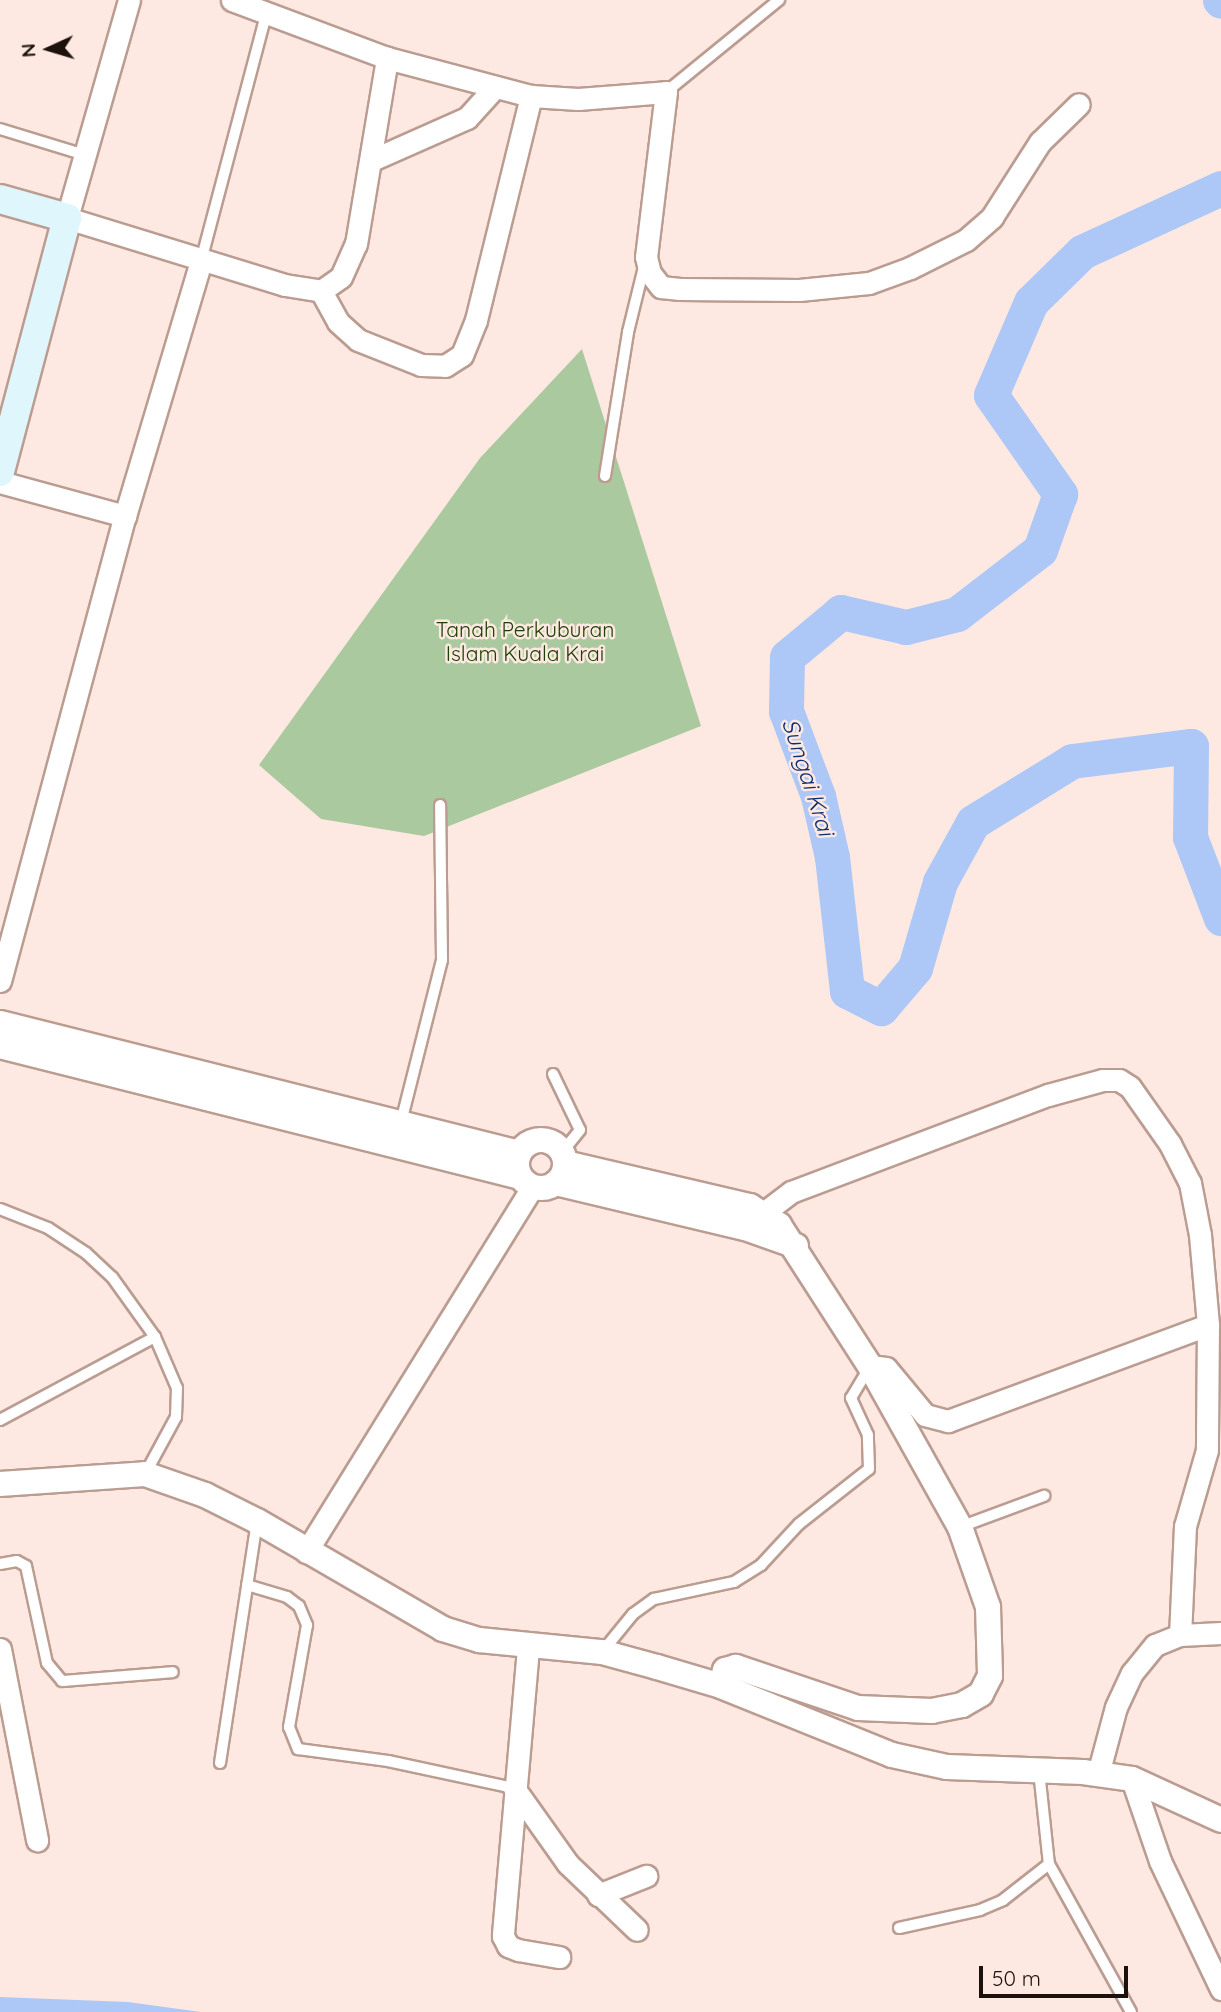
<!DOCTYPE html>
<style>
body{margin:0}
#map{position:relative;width:1221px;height:2012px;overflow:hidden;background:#fde9e1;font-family:Quicksand,sans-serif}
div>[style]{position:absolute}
.green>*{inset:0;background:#abc99e}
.water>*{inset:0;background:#adc7f6}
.river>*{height:35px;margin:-17.5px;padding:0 17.5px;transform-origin:17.5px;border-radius:17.5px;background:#adc7f6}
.roads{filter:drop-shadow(2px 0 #bb9c91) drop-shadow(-2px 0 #bb9c91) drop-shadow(0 2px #bb9c91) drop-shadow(0 -2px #bb9c91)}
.service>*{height:10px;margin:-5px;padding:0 5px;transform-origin:5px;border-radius:5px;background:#fff}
.minor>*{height:21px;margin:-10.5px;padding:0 10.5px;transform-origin:10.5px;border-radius:10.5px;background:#fff}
.tertiary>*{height:24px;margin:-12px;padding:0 12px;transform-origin:12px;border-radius:12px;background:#fff}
.tertiary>.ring{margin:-12px;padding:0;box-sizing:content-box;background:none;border:24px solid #fff;border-radius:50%}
.secondary>*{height:28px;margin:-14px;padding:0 14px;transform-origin:14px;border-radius:14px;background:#e0f6fd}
span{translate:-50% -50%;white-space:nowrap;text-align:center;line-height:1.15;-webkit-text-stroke:5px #fde9e1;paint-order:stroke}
.park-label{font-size:21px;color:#1c4001}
.water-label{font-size:23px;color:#0d2d6f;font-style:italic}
.north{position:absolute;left:14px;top:14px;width:70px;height:70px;-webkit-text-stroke:5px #fde9e1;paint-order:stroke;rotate:266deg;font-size:19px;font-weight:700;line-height:28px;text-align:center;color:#1c110d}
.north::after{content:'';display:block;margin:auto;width:24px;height:32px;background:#1c110d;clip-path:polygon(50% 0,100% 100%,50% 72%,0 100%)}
.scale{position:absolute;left:979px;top:1966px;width:149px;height:32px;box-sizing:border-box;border:4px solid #1c110d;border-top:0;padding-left:9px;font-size:21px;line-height:24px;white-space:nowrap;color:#1c110d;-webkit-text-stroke:5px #fde9e1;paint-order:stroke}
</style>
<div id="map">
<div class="green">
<i style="clip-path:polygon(582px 349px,701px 726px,424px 836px,321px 819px,259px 765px,480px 458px)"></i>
</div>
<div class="water">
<i style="clip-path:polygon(0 1997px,128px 2002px,201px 2012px,0 2012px)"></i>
</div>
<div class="river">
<i style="left:1220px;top:0;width:1px;rotate:45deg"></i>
<i style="left:1221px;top:188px;width:153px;rotate:155.3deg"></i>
<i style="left:1082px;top:252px;width:71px;rotate:135.6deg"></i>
<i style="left:1031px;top:302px;width:101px;rotate:113.3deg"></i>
<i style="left:991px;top:395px;width:121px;rotate:55.1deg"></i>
<i style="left:1060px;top:494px;width:59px;rotate:109.7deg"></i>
<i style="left:1040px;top:550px;width:105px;rotate:142.4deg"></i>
<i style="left:957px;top:614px;width:53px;rotate:165.7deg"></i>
<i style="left:906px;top:627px;width:67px;rotate:-167deg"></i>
<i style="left:841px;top:612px;width:70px;rotate:140.2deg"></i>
<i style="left:787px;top:657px;width:54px;rotate:91.1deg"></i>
<i style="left:786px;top:711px;width:91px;rotate:69.4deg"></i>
<i style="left:818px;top:796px;width:63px;rotate:77.1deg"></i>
<i style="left:832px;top:857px;width:135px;rotate:83.6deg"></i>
<i style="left:847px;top:991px;width:38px;rotate:27deg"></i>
<i style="left:881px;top:1008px;width:52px;rotate:-49.6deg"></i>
<i style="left:915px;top:968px;width:90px;rotate:-73.8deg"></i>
<i style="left:940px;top:882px;width:68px;rotate:-61.2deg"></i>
<i style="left:973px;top:822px;width:116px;rotate:-31.6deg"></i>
<i style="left:1072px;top:761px;width:120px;rotate:-7.2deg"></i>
<i style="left:1191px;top:746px;width:91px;rotate:90.6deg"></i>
<i style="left:1190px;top:837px;width:87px;rotate:69.1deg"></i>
</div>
<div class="roads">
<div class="service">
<i style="left:666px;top:92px;width:146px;rotate:-39.2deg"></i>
<i style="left:0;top:129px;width:89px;rotate:17deg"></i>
<i style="left:201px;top:261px;width:259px;rotate:-75.2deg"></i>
<i style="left:605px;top:476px;width:146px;rotate:-80.9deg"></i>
<i style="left:628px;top:332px;width:67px;rotate:-76.2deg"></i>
<i style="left:553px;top:1074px;width:62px;rotate:64.3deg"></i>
<i style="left:580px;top:1130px;width:28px;rotate:129deg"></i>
<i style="left:400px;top:1126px;width:171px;rotate:-75.8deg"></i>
<i style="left:442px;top:960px;width:155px;rotate:-90.7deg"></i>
<i style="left:0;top:1209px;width:52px;rotate:21.6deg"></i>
<i style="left:48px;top:1228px;width:45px;rotate:33.3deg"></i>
<i style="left:86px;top:1253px;width:35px;rotate:43deg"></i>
<i style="left:112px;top:1277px;width:74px;rotate:54.4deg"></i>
<i style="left:155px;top:1337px;width:56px;rotate:66.7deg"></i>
<i style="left:177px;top:1388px;width:29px;rotate:92deg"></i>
<i style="left:176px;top:1417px;width:65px;rotate:118.5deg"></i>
<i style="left:0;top:1420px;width:176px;rotate:-28.2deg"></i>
<i style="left:960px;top:1527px;width:90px;rotate:-20.3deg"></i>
<i style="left:0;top:1564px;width:17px;rotate:-10deg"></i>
<i style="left:17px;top:1561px;width:10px;rotate:29deg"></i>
<i style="left:26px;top:1566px;width:99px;rotate:77.8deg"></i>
<i style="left:47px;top:1663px;width:23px;rotate:50deg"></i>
<i style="left:62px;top:1681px;width:111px;rotate:-4.6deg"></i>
<i style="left:247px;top:1585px;width:42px;rotate:16.7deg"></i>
<i style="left:287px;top:1597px;width:15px;rotate:37deg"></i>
<i style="left:299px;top:1606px;width:21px;rotate:67deg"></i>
<i style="left:307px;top:1625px;width:104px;rotate:100deg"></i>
<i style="left:289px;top:1727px;width:24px;rotate:68deg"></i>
<i style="left:298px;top:1749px;width:91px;rotate:7.6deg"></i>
<i style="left:388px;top:1761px;width:129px;rotate:12.1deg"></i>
<i style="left:602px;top:1652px;width:49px;rotate:-50.8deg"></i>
<i style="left:633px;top:1614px;width:26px;rotate:-36deg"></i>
<i style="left:654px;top:1599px;width:82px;rotate:-12deg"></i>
<i style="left:734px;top:1582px;width:32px;rotate:-32deg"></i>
<i style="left:761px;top:1565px;width:56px;rotate:-47.2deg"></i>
<i style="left:799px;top:1524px;width:89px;rotate:-38.2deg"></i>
<i style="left:869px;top:1469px;width:34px;rotate:-92deg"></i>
<i style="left:868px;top:1435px;width:41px;rotate:-114.7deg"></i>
<i style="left:851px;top:1398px;width:35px;rotate:-59deg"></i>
<i style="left:220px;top:1763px;width:245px;rotate:-81.3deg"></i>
<i style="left:1039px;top:1771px;width:94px;rotate:83.9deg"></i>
<i style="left:1049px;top:1864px;width:169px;rotate:61deg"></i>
<i style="left:899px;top:1928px;width:83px;rotate:-12.5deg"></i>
<i style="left:980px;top:1910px;width:25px;rotate:-23deg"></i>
<i style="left:1003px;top:1900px;width:58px;rotate:-38deg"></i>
</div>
<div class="minor">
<i style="left:129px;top:0;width:227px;rotate:105.9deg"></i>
<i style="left:67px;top:218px;width:228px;rotate:17.1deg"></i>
<i style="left:285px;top:285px;width:36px;rotate:9deg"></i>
<i style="left:321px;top:291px;width:24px;rotate:-35deg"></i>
<i style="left:341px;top:277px;width:36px;rotate:-66deg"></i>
<i style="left:356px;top:244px;width:189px;rotate:-80.5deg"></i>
<i style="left:232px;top:0;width:165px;rotate:20.5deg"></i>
<i style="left:387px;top:58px;width:149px;rotate:14.8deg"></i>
<i style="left:531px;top:96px;width:47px;rotate:3.7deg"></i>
<i style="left:578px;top:99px;width:88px;rotate:-4.5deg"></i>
<i style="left:666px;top:92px;width:166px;rotate:96.9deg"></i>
<i style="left:646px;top:257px;width:16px;rotate:76deg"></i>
<i style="left:650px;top:273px;width:18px;rotate:52deg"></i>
<i style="left:661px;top:287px;width:19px;rotate:6deg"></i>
<i style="left:680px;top:289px;width:119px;rotate:0.5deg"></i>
<i style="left:799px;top:290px;width:70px;rotate:-5.7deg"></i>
<i style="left:869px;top:283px;width:44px;rotate:-20.1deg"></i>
<i style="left:910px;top:268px;width:63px;rotate:-26.6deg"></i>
<i style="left:966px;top:240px;width:35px;rotate:-41deg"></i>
<i style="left:992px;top:217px;width:89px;rotate:-57.4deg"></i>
<i style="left:1040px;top:142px;width:54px;rotate:-44.3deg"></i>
<i style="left:372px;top:160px;width:104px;rotate:-23.9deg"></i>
<i style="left:467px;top:118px;width:42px;rotate:-47.9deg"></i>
<i style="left:321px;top:291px;width:35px;rotate:61deg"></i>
<i style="left:338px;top:322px;width:27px;rotate:42deg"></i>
<i style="left:358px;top:340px;width:68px;rotate:21.6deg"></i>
<i style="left:421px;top:365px;width:24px;rotate:2deg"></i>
<i style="left:445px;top:366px;width:20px;rotate:-33deg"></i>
<i style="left:462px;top:355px;width:38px;rotate:-68deg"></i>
<i style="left:476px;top:320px;width:231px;rotate:-76.2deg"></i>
<i style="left:0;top:482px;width:130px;rotate:15.2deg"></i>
<i style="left:0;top:981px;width:482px;rotate:-75deg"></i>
<i style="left:125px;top:516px;width:266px;rotate:-73.4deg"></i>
<i style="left:749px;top:1224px;width:53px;rotate:-37.3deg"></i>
<i style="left:791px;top:1192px;width:275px;rotate:-20.7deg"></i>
<i style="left:1048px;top:1095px;width:57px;rotate:-15.3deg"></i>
<i style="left:1103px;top:1080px;width:16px"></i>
<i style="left:1119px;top:1080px;width:13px;rotate:32deg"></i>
<i style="left:1130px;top:1087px;width:70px;rotate:54.9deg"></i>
<i style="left:1170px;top:1144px;width:44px;rotate:62.9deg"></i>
<i style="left:1190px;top:1183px;width:53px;rotate:79.1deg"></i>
<i style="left:1200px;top:1235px;width:90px;rotate:84.9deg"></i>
<i style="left:1208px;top:1325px;width:125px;rotate:90.5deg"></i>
<i style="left:1207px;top:1450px;width:79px;rotate:106.1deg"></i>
<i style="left:1185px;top:1526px;width:109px;rotate:92.6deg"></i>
<i style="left:870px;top:1366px;width:16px;rotate:7deg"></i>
<i style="left:886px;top:1368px;width:61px;rotate:50.3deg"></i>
<i style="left:925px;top:1415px;width:24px;rotate:15deg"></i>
<i style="left:948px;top:1421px;width:277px;rotate:-20.3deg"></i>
<i style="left:306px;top:1552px;width:429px;rotate:-58.2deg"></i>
<i style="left:528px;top:1648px;width:289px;rotate:95deg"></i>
<i style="left:503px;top:1936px;width:11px;rotate:63deg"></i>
<i style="left:508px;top:1946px;width:11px;rotate:22deg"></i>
<i style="left:518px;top:1950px;width:42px;rotate:9.7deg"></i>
<i style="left:0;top:1649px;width:195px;rotate:79deg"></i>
<i style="left:1098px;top:1774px;width:69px;rotate:-75deg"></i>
<i style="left:1116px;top:1707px;width:38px;rotate:-65deg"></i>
<i style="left:1132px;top:1673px;width:36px;rotate:-51deg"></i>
<i style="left:1155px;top:1645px;width:27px;rotate:-22deg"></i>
<i style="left:1180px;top:1635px;width:41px;rotate:-2.8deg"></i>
<i style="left:1132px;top:1779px;width:87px;rotate:71.1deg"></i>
<i style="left:1160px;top:1861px;width:142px;rotate:64.5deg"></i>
<i style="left:514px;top:1788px;width:93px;rotate:54.6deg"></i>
<i style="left:568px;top:1864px;width:95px;rotate:43.7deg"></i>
<i style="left:598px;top:1895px;width:52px;rotate:-21.6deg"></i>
</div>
<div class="tertiary">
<i style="left:0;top:1023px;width:535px;rotate:14.06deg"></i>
<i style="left:0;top:1046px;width:536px;rotate:14.14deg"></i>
<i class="ring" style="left:517px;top:1140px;width:24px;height:24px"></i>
<i style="left:565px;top:1163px;width:190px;rotate:13.1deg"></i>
<i style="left:750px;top:1206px;width:35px;rotate:33deg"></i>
<i style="left:779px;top:1225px;width:168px;rotate:57.2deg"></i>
<i style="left:870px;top:1366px;width:184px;rotate:60.8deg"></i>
<i style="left:960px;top:1527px;width:85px;rotate:70.7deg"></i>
<i style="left:988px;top:1607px;width:69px;rotate:88.3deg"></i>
<i style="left:990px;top:1676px;width:20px;rotate:117deg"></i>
<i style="left:981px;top:1694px;width:22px;rotate:150deg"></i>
<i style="left:962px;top:1705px;width:31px;rotate:169deg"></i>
<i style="left:932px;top:1711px;width:74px;rotate:-177.7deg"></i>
<i style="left:858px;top:1708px;width:129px;rotate:-161.4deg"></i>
<i style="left:736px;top:1667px;width:11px;rotate:165deg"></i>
<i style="left:725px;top:1670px;width:16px;rotate:104deg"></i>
<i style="left:556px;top:1183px;width:194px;rotate:13.4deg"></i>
<i style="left:745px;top:1228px;width:54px;rotate:19.4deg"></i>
<i style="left:0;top:1484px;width:145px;rotate:-3.9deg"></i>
<i style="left:145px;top:1474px;width:64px;rotate:19.3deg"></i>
<i style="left:205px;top:1495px;width:58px;rotate:26.6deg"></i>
<i style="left:257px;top:1521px;width:215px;rotate:30.1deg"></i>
<i style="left:443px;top:1629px;width:38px;rotate:17deg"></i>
<i style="left:479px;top:1640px;width:124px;rotate:5.6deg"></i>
<i style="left:602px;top:1652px;width:57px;rotate:15.3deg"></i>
<i style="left:657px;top:1667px;width:67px;rotate:16.5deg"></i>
<i style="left:721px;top:1686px;width:184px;rotate:22deg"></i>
<i style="left:892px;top:1755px;width:56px;rotate:12.3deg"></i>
<i style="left:947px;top:1767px;width:136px;rotate:2.1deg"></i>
<i style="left:1083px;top:1772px;width:49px;rotate:8.1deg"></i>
<i style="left:1132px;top:1779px;width:98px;rotate:24.7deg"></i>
</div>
<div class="secondary">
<i style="left:0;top:199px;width:70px;rotate:15.8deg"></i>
<i style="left:67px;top:218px;width:263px;rotate:104.8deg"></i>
</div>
</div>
<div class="park-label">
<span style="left:525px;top:641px">Tanah Perkuburan<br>Islam Kuala Krai</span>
</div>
<div class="water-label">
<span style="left:808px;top:777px;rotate:72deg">Sungai Krai</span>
</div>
<div class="north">N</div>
<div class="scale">50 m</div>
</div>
